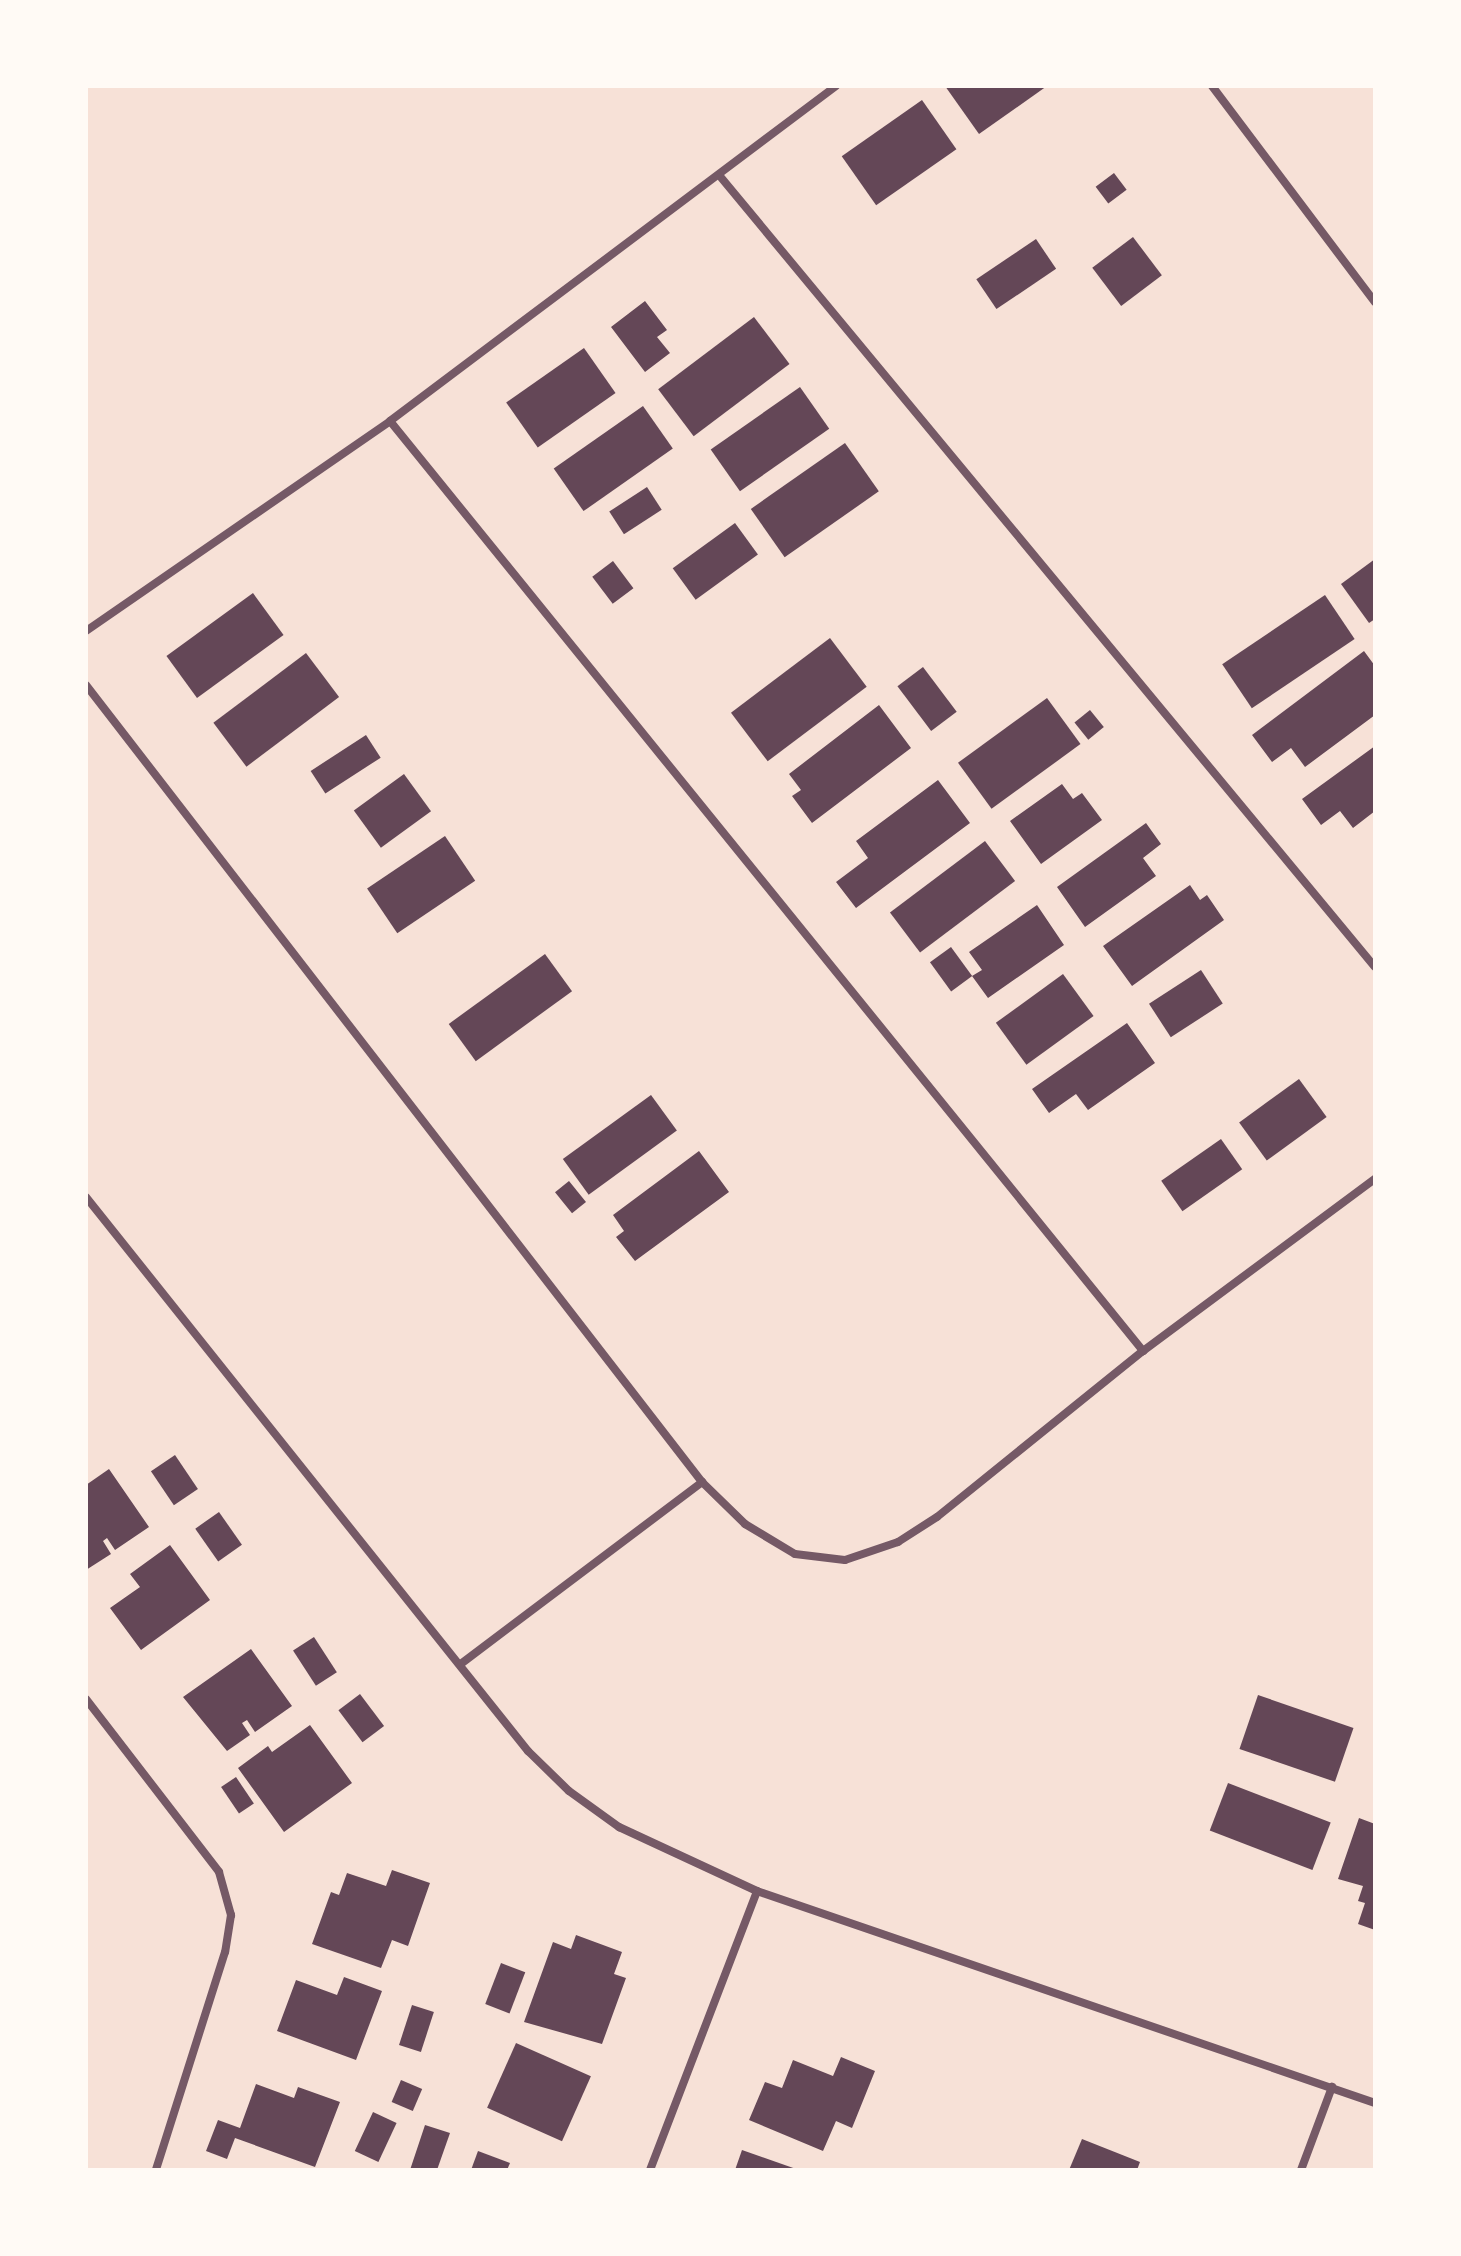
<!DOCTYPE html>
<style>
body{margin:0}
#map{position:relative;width:1461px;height:2256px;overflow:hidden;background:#f7e1d7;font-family:"Noto Sans",sans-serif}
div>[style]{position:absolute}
.building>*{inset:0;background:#644757;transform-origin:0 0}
.minor>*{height:8px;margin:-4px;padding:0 4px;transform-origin:4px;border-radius:4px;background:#755966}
span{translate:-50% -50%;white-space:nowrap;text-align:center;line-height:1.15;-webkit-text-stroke:6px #fffaf5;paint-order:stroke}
.frame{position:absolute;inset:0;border:88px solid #fffaf5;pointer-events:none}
</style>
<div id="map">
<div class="building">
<i style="clip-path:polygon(945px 86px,1047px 86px,979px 134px)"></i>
<i style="left:922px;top:100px;width:60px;height:98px;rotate:55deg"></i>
<i style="left:1114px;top:173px;width:21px;height:23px;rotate:53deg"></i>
<i style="left:1133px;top:237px;width:48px;height:51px;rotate:53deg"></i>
<i style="left:1036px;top:239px;width:36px;height:72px;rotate:56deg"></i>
<i style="clip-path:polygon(645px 301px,667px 330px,657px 337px,670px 353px,645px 372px,611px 327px)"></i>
<i style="left:754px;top:317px;width:59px;height:120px;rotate:53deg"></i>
<i style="left:584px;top:348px;width:55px;height:95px;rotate:55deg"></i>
<i style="left:800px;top:387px;width:51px;height:109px;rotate:55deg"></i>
<i style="left:643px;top:406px;width:52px;height:109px;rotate:55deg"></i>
<i style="left:845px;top:443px;width:59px;height:115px;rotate:55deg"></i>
<i style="left:647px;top:487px;width:27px;height:45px;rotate:57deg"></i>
<i style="left:735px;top:523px;width:39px;height:77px;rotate:54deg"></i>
<i style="clip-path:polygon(1375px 559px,1375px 619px,1369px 623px,1341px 584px)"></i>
<i style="left:613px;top:561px;width:34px;height:26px;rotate:53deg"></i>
<i style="left:253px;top:593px;width:52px;height:107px;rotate:54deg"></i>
<i style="left:1325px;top:595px;width:53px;height:124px;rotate:56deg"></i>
<i style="left:830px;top:638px;width:61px;height:124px;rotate:53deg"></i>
<i style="clip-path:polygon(1364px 651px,1375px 666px,1375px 715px,1305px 767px,1291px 748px,1272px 762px,1252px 735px)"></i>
<i style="left:306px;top:653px;width:55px;height:116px;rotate:53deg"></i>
<i style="left:923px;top:667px;width:56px;height:32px;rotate:53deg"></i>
<i style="left:1047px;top:698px;width:57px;height:110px;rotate:54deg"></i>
<i style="clip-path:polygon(879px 705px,911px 748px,812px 823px,792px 796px,801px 790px,789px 774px)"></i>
<i style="left:1090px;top:710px;width:22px;height:20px;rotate:51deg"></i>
<i style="left:366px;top:735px;width:27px;height:66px;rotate:57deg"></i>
<i style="clip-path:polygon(1375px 746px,1375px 811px,1353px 828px,1340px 811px,1321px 825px,1302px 799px)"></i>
<i style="left:404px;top:774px;width:46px;height:62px;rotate:54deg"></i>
<i style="clip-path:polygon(938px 780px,970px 823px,856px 908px,836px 882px,868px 858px,856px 841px)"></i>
<i style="clip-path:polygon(1062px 784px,1073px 799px,1082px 793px,1102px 820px,1041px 864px,1010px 821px)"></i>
<i style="clip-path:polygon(1146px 823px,1161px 844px,1143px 858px,1156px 876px,1085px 927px,1057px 887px)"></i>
<i style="left:445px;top:836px;width:54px;height:94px;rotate:56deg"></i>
<i style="left:985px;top:841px;width:50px;height:119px;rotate:53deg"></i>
<i style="clip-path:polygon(1190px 885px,1200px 900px,1207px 895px,1224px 920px,1132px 986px,1103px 946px)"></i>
<i style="clip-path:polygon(1037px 905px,1064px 945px,988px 998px,972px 976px,982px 970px,969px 952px)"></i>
<i style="left:951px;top:947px;width:36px;height:26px;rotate:54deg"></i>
<i style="left:545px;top:954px;width:46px;height:119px;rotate:54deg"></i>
<i style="left:1201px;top:970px;width:40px;height:62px;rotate:57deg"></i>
<i style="left:1063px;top:974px;width:52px;height:83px;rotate:54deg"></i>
<i style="clip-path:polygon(1127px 1023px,1155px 1063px,1088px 1110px,1076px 1094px,1049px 1113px,1032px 1089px)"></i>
<i style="left:1299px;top:1079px;width:47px;height:74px;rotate:54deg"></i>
<i style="left:651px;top:1095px;width:44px;height:109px;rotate:54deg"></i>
<i style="left:1221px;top:1139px;width:37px;height:73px;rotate:55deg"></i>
<i style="clip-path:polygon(699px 1151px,729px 1192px,635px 1261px,616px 1237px,624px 1231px,613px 1215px)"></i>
<i style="left:569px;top:1181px;width:27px;height:18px;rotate:51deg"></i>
<i style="left:175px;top:1455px;width:41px;height:29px;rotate:56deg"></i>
<i style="clip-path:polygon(109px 1469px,149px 1527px,115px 1550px,107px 1538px,103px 1541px,111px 1554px,86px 1570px,86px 1485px)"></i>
<i style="left:219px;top:1512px;width:40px;height:29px;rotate:55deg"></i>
<i style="clip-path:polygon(170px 1545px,210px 1600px,141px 1650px,110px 1608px,140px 1587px,130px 1574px)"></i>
<i style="left:314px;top:1637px;width:42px;height:25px;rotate:57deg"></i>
<i style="clip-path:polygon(251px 1649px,292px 1706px,255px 1732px,247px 1720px,242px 1723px,250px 1735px,227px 1751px,183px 1697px)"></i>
<i style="left:360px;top:1694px;width:40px;height:27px;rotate:53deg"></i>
<i style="left:1258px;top:1695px;width:101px;height:57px;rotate:19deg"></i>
<i style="clip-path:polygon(310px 1725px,352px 1783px,284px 1832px,238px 1768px,268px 1746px,272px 1752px)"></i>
<i style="left:236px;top:1777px;width:32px;height:18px;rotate:56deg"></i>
<i style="left:1228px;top:1783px;width:110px;height:51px;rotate:21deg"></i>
<i style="clip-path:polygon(1359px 1818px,1375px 1824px,1375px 1930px,1358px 1924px,1365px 1903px,1358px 1901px,1363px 1886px,1338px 1879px)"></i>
<i style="clip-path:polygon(392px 1870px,430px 1883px,408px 1946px,392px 1940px,381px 1968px,312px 1944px,331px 1892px,339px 1895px,347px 1873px,386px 1886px)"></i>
<i style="clip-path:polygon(576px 1935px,622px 1952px,614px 1974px,626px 1978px,602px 2044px,524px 2022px,553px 1942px,571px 1949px)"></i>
<i style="left:501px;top:1963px;width:26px;height:44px;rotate:21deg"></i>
<i style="clip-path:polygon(344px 1977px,382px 1991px,356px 2060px,277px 2031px,296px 1980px,337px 1995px)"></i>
<i style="left:412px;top:2005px;width:23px;height:42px;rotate:18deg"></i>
<i style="left:516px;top:2043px;width:82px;height:71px;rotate:24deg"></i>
<i style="clip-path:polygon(841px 2057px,875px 2071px,852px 2128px,836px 2121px,823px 2151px,749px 2120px,765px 2082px,782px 2088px,793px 2060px,833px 2076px)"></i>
<i style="left:401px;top:2080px;width:23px;height:24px;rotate:23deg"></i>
<i style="clip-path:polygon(256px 2084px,294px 2098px,298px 2087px,340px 2102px,315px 2167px,235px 2138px,227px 2159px,206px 2151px,218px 2120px,240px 2128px)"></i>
<i style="left:373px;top:2112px;width:26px;height:43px;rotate:25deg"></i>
<i style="clip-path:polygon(425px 2125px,450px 2133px,437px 2170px,410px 2170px)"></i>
<i style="clip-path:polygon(1082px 2139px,1140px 2162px,1137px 2170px,1069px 2170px)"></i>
<i style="clip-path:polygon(742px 2150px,799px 2170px,735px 2170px)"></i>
<i style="clip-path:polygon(478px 2151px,510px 2163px,507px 2170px,471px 2170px)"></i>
</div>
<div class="minor">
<i style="left:1212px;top:86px;width:271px;rotate:53deg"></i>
<i style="left:719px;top:175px;width:1028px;rotate:50.37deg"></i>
<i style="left:390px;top:421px;width:1197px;rotate:51deg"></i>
<i style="left:86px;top:631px;width:369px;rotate:-34.6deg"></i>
<i style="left:390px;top:421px;width:558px;rotate:-36.91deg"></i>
<i style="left:86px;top:685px;width:1007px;rotate:52.3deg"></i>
<i style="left:86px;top:1197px;width:709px;rotate:51.42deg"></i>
<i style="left:528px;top:1751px;width:57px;rotate:44.3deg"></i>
<i style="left:569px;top:1791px;width:62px;rotate:35.8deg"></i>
<i style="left:619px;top:1827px;width:152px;rotate:24.9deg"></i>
<i style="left:757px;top:1891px;width:653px;rotate:18.93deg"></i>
<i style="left:462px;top:1663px;width:301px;rotate:-37deg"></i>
<i style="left:702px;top:1482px;width:60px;rotate:44.3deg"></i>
<i style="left:745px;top:1524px;width:58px;rotate:31deg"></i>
<i style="left:795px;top:1554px;width:50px;rotate:6.8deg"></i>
<i style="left:845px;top:1560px;width:56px;rotate:-18.8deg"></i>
<i style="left:898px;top:1542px;width:46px;rotate:-32.7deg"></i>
<i style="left:937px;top:1517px;width:265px;rotate:-38.9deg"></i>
<i style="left:1143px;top:1351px;width:289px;rotate:-36.6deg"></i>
<i style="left:86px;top:1699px;width:218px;rotate:52.4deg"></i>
<i style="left:219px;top:1872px;width:45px;rotate:74.4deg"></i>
<i style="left:231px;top:1915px;width:37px;rotate:99deg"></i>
<i style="left:225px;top:1952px;width:229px;rotate:107.6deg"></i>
<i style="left:650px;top:2170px;width:299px;rotate:-69deg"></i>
<i style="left:1301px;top:2170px;width:89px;rotate:-69.5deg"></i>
</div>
<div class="frame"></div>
</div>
